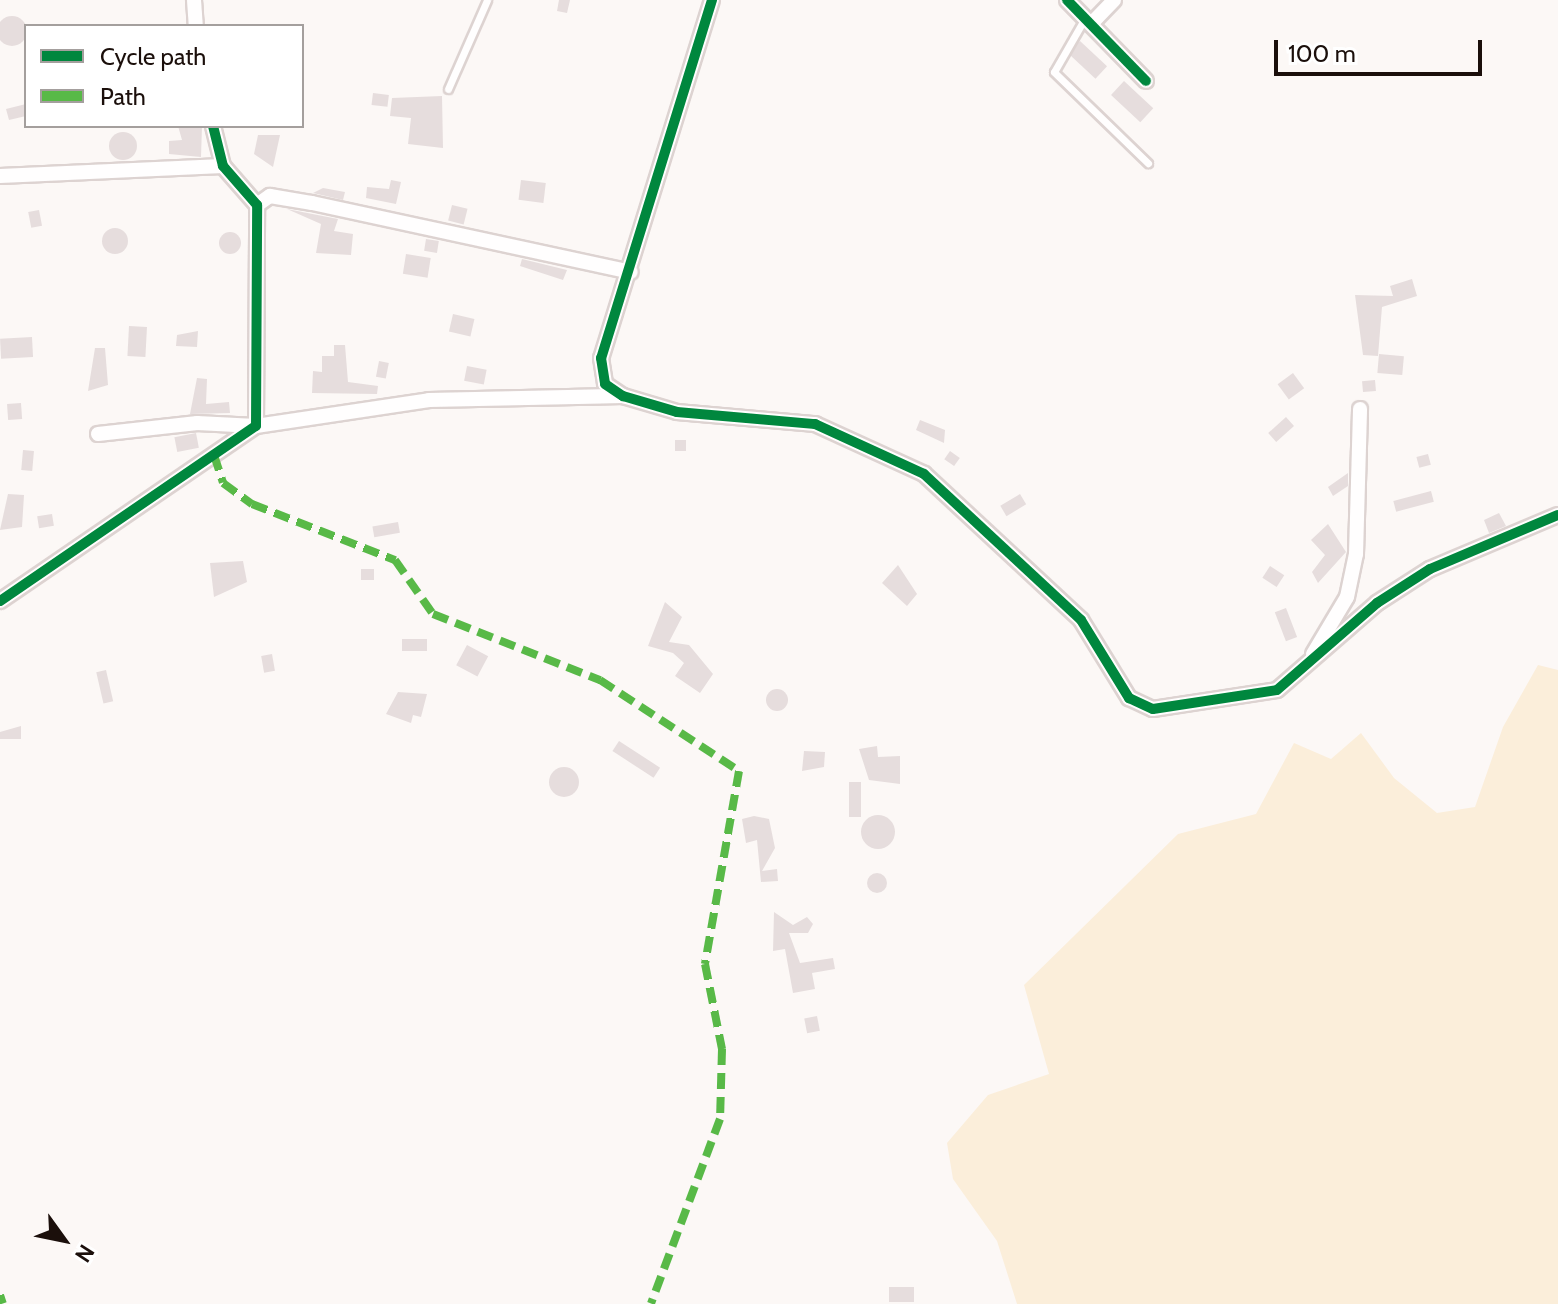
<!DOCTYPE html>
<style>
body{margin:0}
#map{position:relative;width:1558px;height:1304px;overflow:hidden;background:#fcf8f6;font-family:Cabin,sans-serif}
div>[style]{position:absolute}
.green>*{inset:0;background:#fbeeda}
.building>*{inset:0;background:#e6dddd;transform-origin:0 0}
.round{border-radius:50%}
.roads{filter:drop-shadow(2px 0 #ddd3d1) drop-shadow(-2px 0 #ddd3d1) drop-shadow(0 2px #ddd3d1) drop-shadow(0 -2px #ddd3d1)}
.service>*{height:7px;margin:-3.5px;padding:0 3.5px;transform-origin:3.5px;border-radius:3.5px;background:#fffefe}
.minor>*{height:14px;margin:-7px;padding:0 7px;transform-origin:7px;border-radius:7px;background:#fffefe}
.quiet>*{height:8px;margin-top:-4px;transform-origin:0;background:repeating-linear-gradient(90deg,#58b947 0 16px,transparent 0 24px)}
.cycleway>*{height:10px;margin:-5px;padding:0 5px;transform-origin:5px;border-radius:5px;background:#00873e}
span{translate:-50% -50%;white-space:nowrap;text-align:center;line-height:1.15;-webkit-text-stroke:7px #fff;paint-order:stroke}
.legend{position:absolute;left:24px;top:24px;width:280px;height:104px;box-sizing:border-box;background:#fff;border:2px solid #a49f9d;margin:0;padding:10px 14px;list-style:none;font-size:24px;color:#1b0f0b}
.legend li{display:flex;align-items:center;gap:16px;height:40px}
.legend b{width:40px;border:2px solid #a49f9d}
.north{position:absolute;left:24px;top:1200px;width:80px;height:80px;-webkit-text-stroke:6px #fff;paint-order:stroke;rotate:123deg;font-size:22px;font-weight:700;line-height:32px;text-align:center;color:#1b0f0b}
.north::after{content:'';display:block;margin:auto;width:28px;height:36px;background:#1b0f0b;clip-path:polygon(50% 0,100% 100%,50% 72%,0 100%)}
.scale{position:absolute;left:1274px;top:40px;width:208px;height:36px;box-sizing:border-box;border:4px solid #1b0f0b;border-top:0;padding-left:10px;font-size:24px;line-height:28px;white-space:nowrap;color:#1b0f0b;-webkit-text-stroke:6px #fff;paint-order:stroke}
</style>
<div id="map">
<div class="green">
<i style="clip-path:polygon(1538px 665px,1558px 670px,1558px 1304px,1017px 1304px,997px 1241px,953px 1179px,947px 1143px,988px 1095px,1049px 1074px,1024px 985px,1178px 834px,1256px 814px,1294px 743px,1331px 759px,1361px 733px,1394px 778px,1437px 813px,1475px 807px,1503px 727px)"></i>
</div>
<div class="building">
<i style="clip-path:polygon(559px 0,570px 0,567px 13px,557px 11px)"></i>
<i class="round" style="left:-3px;top:16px;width:30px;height:30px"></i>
<i style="left:1080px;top:41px;width:37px;height:17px;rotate:43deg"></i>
<i style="left:1124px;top:81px;width:40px;height:19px;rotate:43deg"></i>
<i style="left:373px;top:93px;width:16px;height:12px;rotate:7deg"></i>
<i style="clip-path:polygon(442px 96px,443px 148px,408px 144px,411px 118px,390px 116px,392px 98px)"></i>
<i style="clip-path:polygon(26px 104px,26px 116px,9px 120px,6px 109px)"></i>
<i style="clip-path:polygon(178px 126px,202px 126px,201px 157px,169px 154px,169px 141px,182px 140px)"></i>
<i class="round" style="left:109px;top:132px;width:28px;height:28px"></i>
<i style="clip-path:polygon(258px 135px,280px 135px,273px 167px,254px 154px)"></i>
<i style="clip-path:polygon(391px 180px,401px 182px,396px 204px,366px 198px,367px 187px,389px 189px)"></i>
<i style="left:521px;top:180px;width:25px;height:20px;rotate:7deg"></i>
<i style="clip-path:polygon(323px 188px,345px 192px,343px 200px,313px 193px)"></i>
<i style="left:452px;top:205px;width:16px;height:16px;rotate:14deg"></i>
<i style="clip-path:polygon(287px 209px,338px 219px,334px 231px,353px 234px,351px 255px,316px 253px,321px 224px)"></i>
<i style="left:39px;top:210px;width:16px;height:11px;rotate:79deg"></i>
<i class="round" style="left:102px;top:228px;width:26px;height:26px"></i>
<i class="round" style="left:219px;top:232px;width:22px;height:22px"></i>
<i style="left:426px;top:239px;width:13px;height:12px;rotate:9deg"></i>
<i style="left:406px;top:254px;width:25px;height:20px;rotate:9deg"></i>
<i style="clip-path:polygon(522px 259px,567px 270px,563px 280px,520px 266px)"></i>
<i style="clip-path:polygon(1412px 279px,1417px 296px,1382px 307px,1378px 356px,1363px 355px,1355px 295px,1393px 296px,1390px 286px)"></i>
<i style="left:453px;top:314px;width:22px;height:18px;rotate:13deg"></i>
<i style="left:129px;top:326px;width:18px;height:30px;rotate:3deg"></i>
<i style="clip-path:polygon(198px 331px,197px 347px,176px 346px,177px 335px)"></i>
<i style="left:32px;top:337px;width:20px;height:32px;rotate:87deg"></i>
<i style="clip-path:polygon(334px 345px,345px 345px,348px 382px,378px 386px,377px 394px,312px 393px,313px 371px,322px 372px,322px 356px,334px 356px)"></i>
<i style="clip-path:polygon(95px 348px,105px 348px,108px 385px,88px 391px)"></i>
<i style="left:1379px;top:354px;width:25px;height:19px;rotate:5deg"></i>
<i style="left:379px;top:361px;width:10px;height:16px;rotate:11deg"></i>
<i style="left:467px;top:366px;width:20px;height:15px;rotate:11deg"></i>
<i style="left:1293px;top:373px;width:19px;height:19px;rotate:54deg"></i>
<i style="clip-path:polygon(197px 378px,207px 379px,206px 404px,229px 402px,230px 413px,190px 414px)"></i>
<i style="left:1375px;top:380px;width:11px;height:13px;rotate:85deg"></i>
<i style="left:21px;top:403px;width:16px;height:14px;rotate:86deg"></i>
<i style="left:1286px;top:417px;width:12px;height:24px;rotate:48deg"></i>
<i style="clip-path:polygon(920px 420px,945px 430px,944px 443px,916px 430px)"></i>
<i style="left:196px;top:433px;width:15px;height:22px;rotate:79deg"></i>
<i style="left:675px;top:440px;width:11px;height:11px"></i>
<i style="left:23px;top:450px;width:11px;height:20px;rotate:5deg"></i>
<i style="left:950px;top:451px;width:12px;height:10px;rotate:35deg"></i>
<i style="left:1428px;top:454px;width:11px;height:12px;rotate:75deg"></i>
<i style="clip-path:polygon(1348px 473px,1348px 486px,1333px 496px,1328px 487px)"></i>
<i style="left:1431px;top:491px;width:11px;height:39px;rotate:75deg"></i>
<i style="clip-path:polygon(8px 494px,24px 495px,22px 527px,0 530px)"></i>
<i style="left:1020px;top:494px;width:12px;height:23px;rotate:59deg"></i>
<i style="clip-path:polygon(1499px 513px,1506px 526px,1489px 533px,1484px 520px)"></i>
<i style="left:52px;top:514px;width:12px;height:15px;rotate:81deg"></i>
<i style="left:398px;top:522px;width:11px;height:26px;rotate:80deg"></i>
<i style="clip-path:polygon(1328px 524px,1346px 552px,1318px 583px,1312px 572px,1325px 555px,1311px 540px)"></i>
<i style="clip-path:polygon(243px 561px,247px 582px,214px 597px,210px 563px)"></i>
<i style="clip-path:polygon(898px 565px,917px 594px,907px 606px,882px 583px)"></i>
<i style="left:1270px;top:566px;width:17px;height:14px;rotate:33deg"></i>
<i style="left:361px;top:569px;width:13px;height:11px"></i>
<i style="clip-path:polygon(665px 602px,682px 617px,669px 642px,689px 645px,713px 674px,700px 693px,675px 676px,684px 663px,673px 653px,648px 646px)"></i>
<i style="left:1286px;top:608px;width:31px;height:12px;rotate:69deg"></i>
<i style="left:402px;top:639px;width:25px;height:12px"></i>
<i style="left:467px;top:645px;width:24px;height:23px;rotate:28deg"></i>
<i style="left:272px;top:654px;width:17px;height:11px;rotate:80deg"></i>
<i style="left:106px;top:670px;width:32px;height:10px;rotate:77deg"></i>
<i class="round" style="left:766px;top:689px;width:22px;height:22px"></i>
<i style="clip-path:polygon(398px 692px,427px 694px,421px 717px,413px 715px,411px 723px,386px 714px)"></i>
<i style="clip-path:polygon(21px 726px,21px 739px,0 739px,0 732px)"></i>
<i style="left:619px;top:741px;width:49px;height:12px;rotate:33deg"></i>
<i style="clip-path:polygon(877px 746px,878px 757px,900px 756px,900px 784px,869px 780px,859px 749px)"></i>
<i style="clip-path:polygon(804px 751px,825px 752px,824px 767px,802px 771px)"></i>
<i class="round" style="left:549px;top:767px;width:30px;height:30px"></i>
<i style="left:849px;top:782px;width:12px;height:35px"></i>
<i class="round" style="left:861px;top:815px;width:34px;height:34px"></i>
<i style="clip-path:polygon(754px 816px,769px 819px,775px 848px,762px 871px,777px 869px,778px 881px,761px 882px,757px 840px,746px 843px,742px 819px)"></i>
<i class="round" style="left:867px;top:873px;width:20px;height:20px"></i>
<i style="clip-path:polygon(774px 912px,793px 925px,807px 917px,813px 924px,808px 933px,789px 933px,800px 963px,833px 958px,835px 969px,812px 973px,815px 989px,793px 993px,785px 949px,773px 951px)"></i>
<i style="left:817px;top:1016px;width:15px;height:13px;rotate:79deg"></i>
<i style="left:914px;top:1287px;width:15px;height:25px;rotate:90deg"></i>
</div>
<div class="roads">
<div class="service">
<i style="left:1085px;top:18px;width:62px;rotate:119.9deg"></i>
<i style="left:1054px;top:72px;width:131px;rotate:44.1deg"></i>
<i style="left:448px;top:89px;width:97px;rotate:-66.3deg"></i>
</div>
<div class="minor">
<i style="left:194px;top:0;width:26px;rotate:86deg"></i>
<i style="left:712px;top:0;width:375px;rotate:107.2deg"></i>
<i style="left:601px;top:358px;width:26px;rotate:81deg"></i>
<i style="left:605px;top:384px;width:22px;rotate:34deg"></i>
<i style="left:623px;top:396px;width:56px;rotate:16.5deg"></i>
<i style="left:677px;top:412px;width:139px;rotate:5deg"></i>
<i style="left:815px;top:424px;width:120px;rotate:24.6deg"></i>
<i style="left:924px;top:474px;width:214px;rotate:42.9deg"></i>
<i style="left:1081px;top:620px;width:92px;rotate:58.4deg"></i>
<i style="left:1129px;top:698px;width:26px;rotate:25deg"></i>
<i style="left:1153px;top:709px;width:125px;rotate:-8.7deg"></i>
<i style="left:1277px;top:690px;width:133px;rotate:-41deg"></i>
<i style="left:1377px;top:603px;width:63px;rotate:-32.7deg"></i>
<i style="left:1430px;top:569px;width:139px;rotate:-22.9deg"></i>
<i style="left:1067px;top:0;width:113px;rotate:45.7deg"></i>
<i style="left:1091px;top:24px;width:33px;rotate:-46deg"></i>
<i style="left:0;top:176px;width:223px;rotate:-2.6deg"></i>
<i style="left:257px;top:205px;width:16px;rotate:-35deg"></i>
<i style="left:270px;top:196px;width:43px;rotate:9.5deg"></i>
<i style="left:312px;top:203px;width:326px;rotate:12.2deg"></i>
<i style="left:98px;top:434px;width:100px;rotate:-6.3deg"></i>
<i style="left:197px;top:423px;width:59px;rotate:2.9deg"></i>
<i style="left:256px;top:426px;width:175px;rotate:-8.5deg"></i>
<i style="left:429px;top:400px;width:194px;rotate:-1.2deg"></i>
<i style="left:0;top:601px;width:310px;rotate:-34.4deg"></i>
<i style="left:256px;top:426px;width:221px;rotate:-89.7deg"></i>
<i style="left:257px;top:205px;width:52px;rotate:-131.1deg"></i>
<i style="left:223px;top:166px;width:41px;rotate:-104deg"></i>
<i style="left:1313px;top:654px;width:66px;rotate:-59.2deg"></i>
<i style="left:1347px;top:597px;width:44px;rotate:-78.2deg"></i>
<i style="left:1356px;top:554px;width:145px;rotate:-88.4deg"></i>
</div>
</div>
<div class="quiet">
<i style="left:214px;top:455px;width:29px;rotate:72deg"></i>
<i style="left:223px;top:483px;width:36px;rotate:36deg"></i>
<i style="left:252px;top:504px;width:154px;rotate:21.4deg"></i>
<i style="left:395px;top:560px;width:66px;rotate:54.9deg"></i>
<i style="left:433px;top:614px;width:180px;rotate:21.6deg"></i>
<i style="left:600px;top:680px;width:166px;rotate:33.2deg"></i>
<i style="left:739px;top:771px;width:196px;rotate:100deg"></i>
<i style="left:705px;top:964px;width:87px;rotate:78.7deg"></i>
<i style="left:722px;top:1049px;width:70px;rotate:91.6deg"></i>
<i style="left:720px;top:1119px;width:197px;rotate:110.5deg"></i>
<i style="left:0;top:1295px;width:9px;rotate:72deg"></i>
</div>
<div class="cycleway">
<i style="left:712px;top:0;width:375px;rotate:107.2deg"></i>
<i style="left:601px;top:358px;width:26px;rotate:81deg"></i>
<i style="left:605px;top:384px;width:22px;rotate:34deg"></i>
<i style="left:623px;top:396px;width:56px;rotate:16.5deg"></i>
<i style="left:677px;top:412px;width:139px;rotate:5deg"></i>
<i style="left:815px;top:424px;width:120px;rotate:24.6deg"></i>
<i style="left:924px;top:474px;width:214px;rotate:42.9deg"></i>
<i style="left:1081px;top:620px;width:92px;rotate:58.4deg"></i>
<i style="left:1129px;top:698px;width:26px;rotate:25deg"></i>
<i style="left:1153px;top:709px;width:125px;rotate:-8.7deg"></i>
<i style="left:1277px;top:690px;width:133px;rotate:-41deg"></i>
<i style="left:1377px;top:603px;width:63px;rotate:-32.7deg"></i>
<i style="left:1430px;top:569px;width:139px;rotate:-22.9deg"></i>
<i style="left:1067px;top:0;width:113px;rotate:45.7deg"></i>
<i style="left:0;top:601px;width:310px;rotate:-34.4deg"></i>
<i style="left:256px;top:426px;width:221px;rotate:-89.7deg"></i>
<i style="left:257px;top:205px;width:52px;rotate:-131.1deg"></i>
<i style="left:223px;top:166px;width:41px;rotate:-104deg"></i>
</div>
<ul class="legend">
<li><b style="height:10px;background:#00873e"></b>Cycle path</li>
<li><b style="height:10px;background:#58b947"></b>Path</li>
</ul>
<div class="north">N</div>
<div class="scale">100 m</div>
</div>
